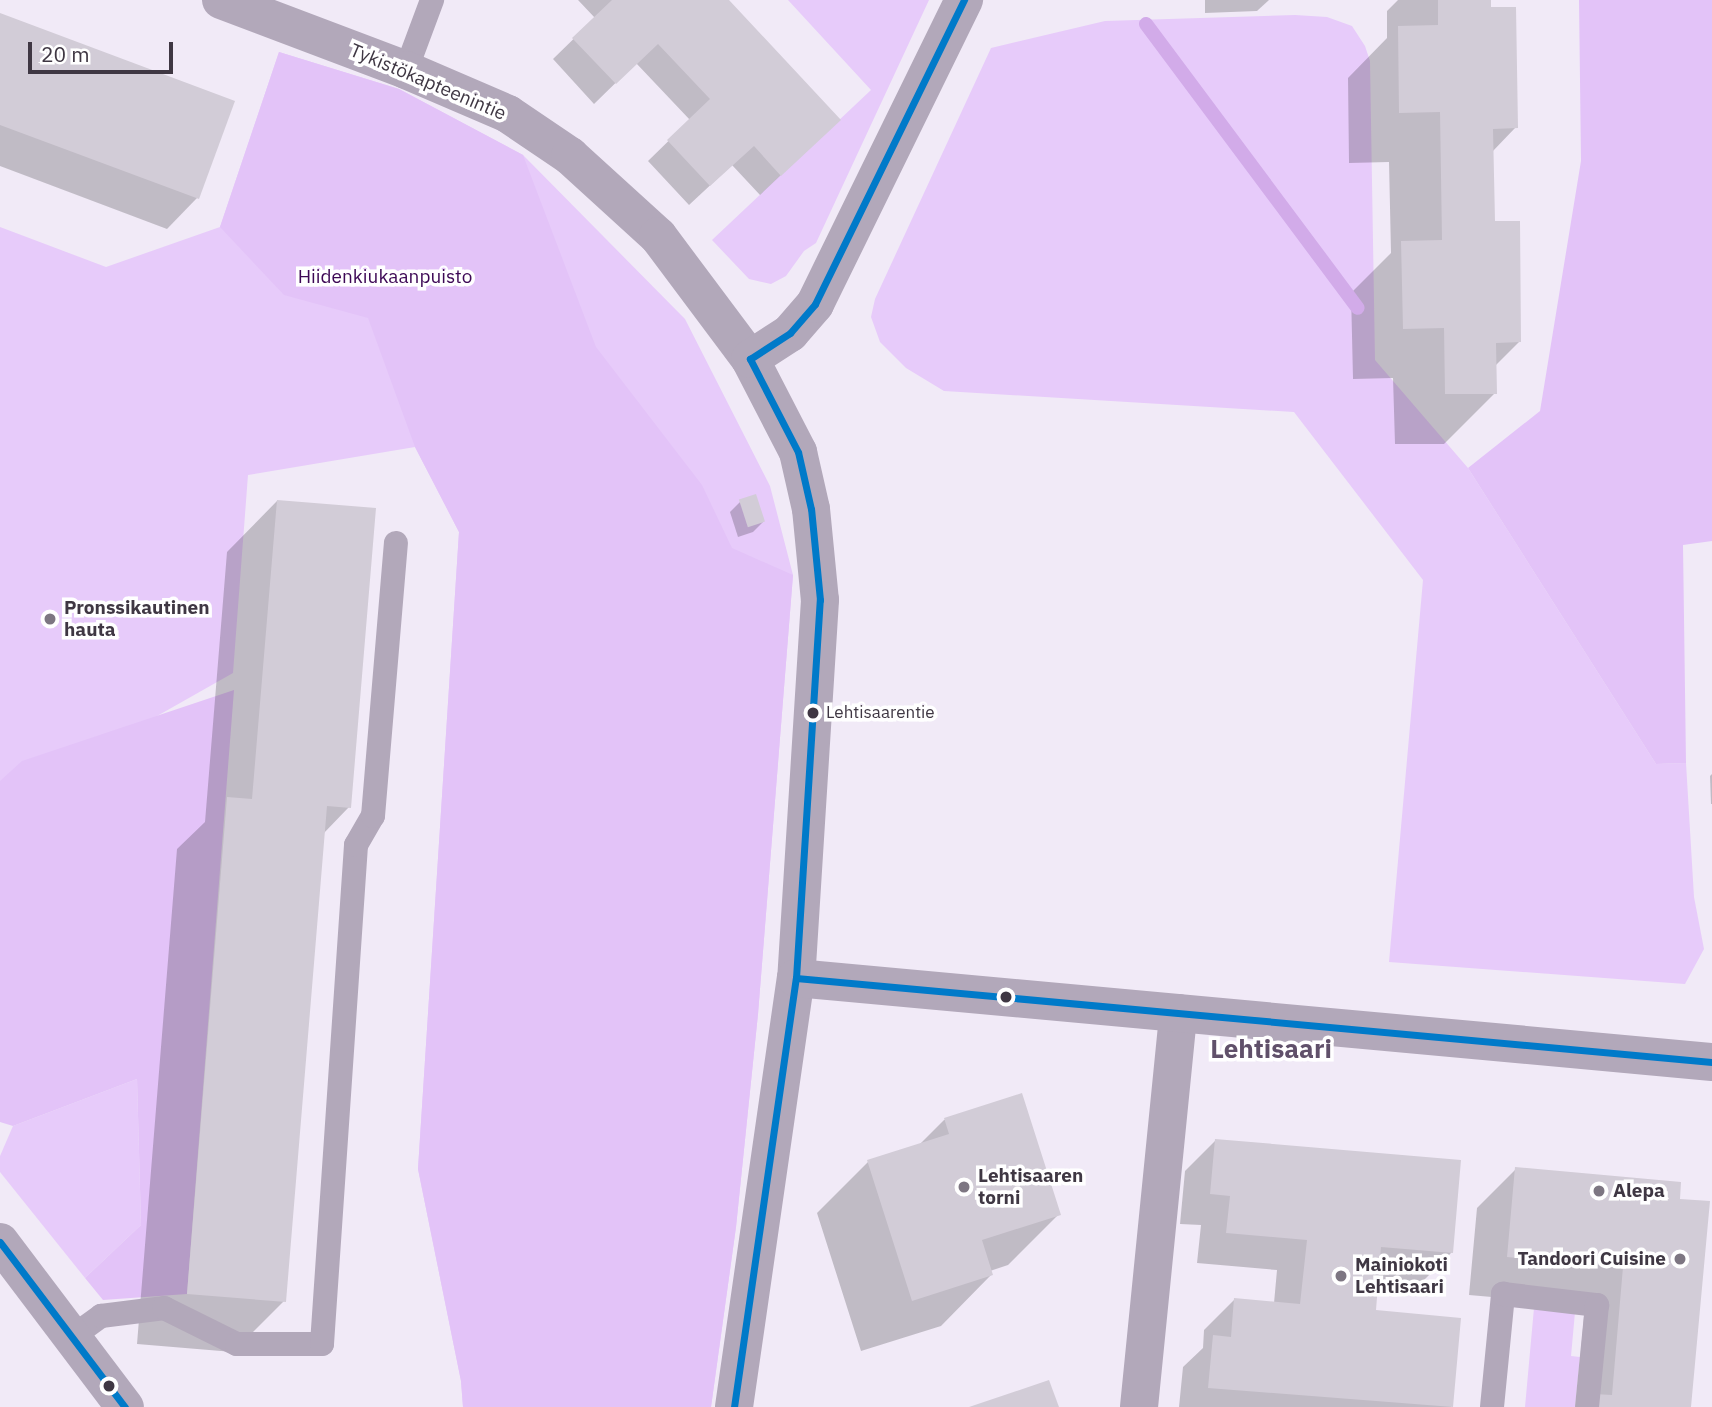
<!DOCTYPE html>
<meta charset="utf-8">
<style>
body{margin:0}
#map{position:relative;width:1712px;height:1407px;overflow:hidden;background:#f1eaf7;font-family:"IBM Plex Sans",sans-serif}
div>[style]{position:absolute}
.green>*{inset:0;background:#e7cbfa}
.forest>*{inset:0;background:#e3c3f8}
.shadow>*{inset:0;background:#0003}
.stream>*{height:14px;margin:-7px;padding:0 7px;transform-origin:7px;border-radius:7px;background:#d2abe9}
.building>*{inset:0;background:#d2ccd7;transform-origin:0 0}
.service>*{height:24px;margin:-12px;padding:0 12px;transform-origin:12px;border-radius:12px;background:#b2a8ba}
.minor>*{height:38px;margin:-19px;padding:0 19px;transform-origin:19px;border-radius:19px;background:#b2a8ba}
.tertiary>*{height:38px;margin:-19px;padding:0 19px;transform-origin:19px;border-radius:19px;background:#b2a8ba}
.bus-1>*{height:7px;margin:-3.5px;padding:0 3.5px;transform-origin:3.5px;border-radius:3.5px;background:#007ac9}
.dots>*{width:19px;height:19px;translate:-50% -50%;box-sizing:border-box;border:4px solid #fff;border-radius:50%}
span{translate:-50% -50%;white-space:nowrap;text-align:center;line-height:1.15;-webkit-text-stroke:7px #fff;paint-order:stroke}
.bus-label{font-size:17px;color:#3f3743}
.left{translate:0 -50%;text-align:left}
.street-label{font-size:19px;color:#3f3743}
.park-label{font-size:19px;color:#3d0855}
.poi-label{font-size:19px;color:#3f3743;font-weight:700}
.right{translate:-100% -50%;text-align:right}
.district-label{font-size:26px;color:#60506a;font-weight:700}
.scale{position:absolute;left:28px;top:42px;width:145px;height:32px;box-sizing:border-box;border:4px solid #3f3743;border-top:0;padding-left:9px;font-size:21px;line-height:24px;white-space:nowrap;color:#3f3743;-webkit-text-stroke:5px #fff;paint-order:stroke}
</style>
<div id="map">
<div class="green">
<i style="clip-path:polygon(788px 0,929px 0,816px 243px,804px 251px,786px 276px,771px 284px,749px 279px,712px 240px,871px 90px)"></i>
<i style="clip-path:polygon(1295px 15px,1327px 17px,1352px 26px,1365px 46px,1370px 61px,1375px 360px,1468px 468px,1656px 764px,1686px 763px,1694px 897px,1704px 949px,1685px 984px,1389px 962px,1423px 580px,1294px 412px,944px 391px,906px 368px,880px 342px,871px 317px,875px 299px,991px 48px,1105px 21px)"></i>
<i style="clip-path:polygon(279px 52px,399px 89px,523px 155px,685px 319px,770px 486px,793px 575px,758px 1014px,736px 1227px,711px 1407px,463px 1407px,461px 1381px,418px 1169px,459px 532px,415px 447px,248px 475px,233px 673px,0 805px,0 227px,106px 267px,220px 227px)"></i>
<i style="clip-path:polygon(137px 1079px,141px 1225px,85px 1278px,0 1172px,0 1156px,13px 1126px)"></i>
<i style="clip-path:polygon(1534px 1308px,1575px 1312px,1571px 1356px,1580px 1357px,1575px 1407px,1525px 1407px)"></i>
</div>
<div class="forest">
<i style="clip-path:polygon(1579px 0,1712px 0,1712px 541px,1683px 545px,1686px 763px,1656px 764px,1468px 468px,1540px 411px,1581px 161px)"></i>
<i style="clip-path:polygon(279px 52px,399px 89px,523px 155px,596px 347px,702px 485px,732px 548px,793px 575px,758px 1014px,736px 1227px,711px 1407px,463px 1407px,461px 1381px,418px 1169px,459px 532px,415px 447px,368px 318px,284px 295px,220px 227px)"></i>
<i style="clip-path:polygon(234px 690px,187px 1294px,103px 1300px,85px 1278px,141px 1225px,137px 1079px,13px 1126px,0 1122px,0 781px,22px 761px)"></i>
</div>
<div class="shadow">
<i style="clip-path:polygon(578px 0,727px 0,818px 140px,760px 195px,732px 165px,689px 205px,648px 161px,690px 120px,636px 63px,594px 104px,553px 59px,595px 18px)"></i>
<i style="clip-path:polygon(1205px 0,1269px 0,1257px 11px,1205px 13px)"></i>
<i style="clip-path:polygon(1398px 0,1489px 0,1516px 127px,1492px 152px,1493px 223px,1520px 341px,1495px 366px,1495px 393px,1444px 444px,1395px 444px,1393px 378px,1353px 379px,1351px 293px,1391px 253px,1389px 162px,1349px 163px,1348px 78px,1387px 38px,1387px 11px)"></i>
<i style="clip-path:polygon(0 14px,233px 102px,197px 198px,167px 229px,0 166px)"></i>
<i style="clip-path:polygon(277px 501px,349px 807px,323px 834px,284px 1301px,233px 1352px,137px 1344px,177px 849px,205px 822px,227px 552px)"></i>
<i style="clip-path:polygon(740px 502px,763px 522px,753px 532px,738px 537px,730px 512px)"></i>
<i style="clip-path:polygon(1712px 774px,1712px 804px,1711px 804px,1710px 776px)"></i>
<i style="clip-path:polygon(1021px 1095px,1059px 1214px,1008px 1265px,990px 1271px,991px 1275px,941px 1326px,861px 1351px,817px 1213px,868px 1162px,918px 1146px,944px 1120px)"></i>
<i style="clip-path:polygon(1216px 1140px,1452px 1252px,1421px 1283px,1377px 1279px,1374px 1312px,1459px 1320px,1451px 1407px,1179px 1407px,1183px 1367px,1203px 1348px,1204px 1330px,1234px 1300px,1274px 1303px,1277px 1270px,1197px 1263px,1201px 1225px,1180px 1224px,1185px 1171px)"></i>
<i style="clip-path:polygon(1516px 1169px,1678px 1200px,1689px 1407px,1576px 1407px,1585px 1305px,1469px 1295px,1477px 1208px)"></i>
</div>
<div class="stream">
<i style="left:1146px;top:24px;width:354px;rotate:53.3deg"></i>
</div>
<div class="building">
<i style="clip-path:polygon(612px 0,729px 0,841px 120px,781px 176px,754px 146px,710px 186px,667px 140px,710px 99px,658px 44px,616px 84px,572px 38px)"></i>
<i style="clip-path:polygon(1438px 0,1491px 0,1491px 7px,1516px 7px,1518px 128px,1493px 129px,1495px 221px,1520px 221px,1521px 342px,1496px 343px,1497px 394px,1445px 394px,1444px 328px,1403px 329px,1401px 241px,1442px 240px,1440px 112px,1399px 113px,1398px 26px,1438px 25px)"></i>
<i style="clip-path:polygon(0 13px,235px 101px,199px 199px,0 125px)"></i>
<i style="left:756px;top:494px;width:29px;height:18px;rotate:72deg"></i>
<i style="clip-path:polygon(277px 500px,376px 508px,351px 808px,327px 806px,286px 1302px,187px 1294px,227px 797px,252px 799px)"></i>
<i style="clip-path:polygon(1022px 1093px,1061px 1215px,982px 1240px,993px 1275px,912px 1301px,867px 1160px,949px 1134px,944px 1118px)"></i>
<i style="clip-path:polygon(1215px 1139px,1461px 1160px,1453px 1253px,1381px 1247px,1376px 1310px,1461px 1318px,1453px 1407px,1208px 1388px,1213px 1335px,1231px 1337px,1234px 1298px,1300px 1304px,1307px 1240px,1226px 1233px,1230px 1196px,1210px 1194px)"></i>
<i style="clip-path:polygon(1515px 1167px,1681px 1182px,1680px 1199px,1710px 1201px,1691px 1407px,1593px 1407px,1594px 1394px,1612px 1395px,1623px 1267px,1507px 1257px)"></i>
<i style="clip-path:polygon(1049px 1380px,1059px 1407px,969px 1407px)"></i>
</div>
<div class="service">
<i style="left:406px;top:70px;width:75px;rotate:-69.6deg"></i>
<i style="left:72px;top:1337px;width:36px;rotate:-36deg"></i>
<i style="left:101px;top:1316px;width:64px;rotate:-7.2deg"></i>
<i style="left:164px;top:1308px;width:81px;rotate:26.3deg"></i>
<i style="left:237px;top:1344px;width:85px"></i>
<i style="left:322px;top:1344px;width:500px;rotate:-86.1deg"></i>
<i style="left:356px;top:845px;width:34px;rotate:-60deg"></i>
<i style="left:373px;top:816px;width:274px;rotate:-85.2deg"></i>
<i style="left:1492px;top:1407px;width:114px;rotate:-84.4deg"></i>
<i style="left:1503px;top:1294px;width:95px;rotate:6.7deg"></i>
<i style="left:1597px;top:1305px;width:102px;rotate:95.6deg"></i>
</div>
<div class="minor">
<i style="left:221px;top:0;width:198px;rotate:20.7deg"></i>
<i style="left:406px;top:70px;width:111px;rotate:23.3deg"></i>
<i style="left:508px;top:114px;width:75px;rotate:34.1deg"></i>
<i style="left:570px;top:156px;width:119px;rotate:42.3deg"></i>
<i style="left:658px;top:236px;width:154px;rotate:53.2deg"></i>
<i style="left:750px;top:359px;width:105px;rotate:62.7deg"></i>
<i style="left:798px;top:452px;width:58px;rotate:77.2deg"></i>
<i style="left:811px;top:509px;width:91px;rotate:84.4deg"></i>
<i style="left:820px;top:600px;width:379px;rotate:93.6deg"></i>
<i style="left:750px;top:359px;width:48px;rotate:-33deg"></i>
<i style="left:790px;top:333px;width:38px;rotate:-49deg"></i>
<i style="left:815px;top:304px;width:339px;rotate:-63.9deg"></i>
<i style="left:0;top:1242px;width:207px;rotate:52.9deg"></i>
<i style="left:1139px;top:1407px;width:396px;rotate:-84.3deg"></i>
</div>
<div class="tertiary">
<i style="left:734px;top:1407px;width:433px;rotate:-81.8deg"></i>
<i style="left:796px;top:978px;width:920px;rotate:5.24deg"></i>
</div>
<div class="bus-1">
<i style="left:750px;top:359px;width:48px;rotate:-33deg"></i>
<i style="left:790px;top:333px;width:38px;rotate:-49deg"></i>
<i style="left:815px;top:304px;width:339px;rotate:-63.9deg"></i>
<i style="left:796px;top:978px;width:920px;rotate:5.24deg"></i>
<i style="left:0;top:1242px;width:207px;rotate:52.9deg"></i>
<i style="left:734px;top:1407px;width:433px;rotate:-81.8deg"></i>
<i style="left:796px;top:978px;width:379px;rotate:-86.4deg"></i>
<i style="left:820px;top:600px;width:91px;rotate:-95.6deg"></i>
<i style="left:811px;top:509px;width:58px;rotate:-102.8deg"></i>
<i style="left:798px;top:452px;width:105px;rotate:-117.3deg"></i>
</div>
<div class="dots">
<i style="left:50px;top:619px;background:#7d7682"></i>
<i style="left:813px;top:713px;background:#3f3743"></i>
<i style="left:1006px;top:997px;background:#3f3743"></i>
<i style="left:964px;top:1187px;background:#7d7682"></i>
<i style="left:1599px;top:1191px;background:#7d7682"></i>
<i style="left:1680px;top:1259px;background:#7d7682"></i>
<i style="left:1341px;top:1276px;background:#7d7682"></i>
<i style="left:109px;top:1386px;background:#3f3743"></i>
</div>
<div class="bus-label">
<span class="left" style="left:826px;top:713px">Lehtisaarentie</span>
</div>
<div class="street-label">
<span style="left:428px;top:82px;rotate:23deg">Tykistökapteenintie</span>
</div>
<div class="park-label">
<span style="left:385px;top:277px">Hiidenkiukaanpuisto</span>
</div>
<div class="poi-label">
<span class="left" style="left:64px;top:619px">Pronssikautinen<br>hauta</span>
<span class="left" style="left:978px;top:1187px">Lehtisaaren<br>torni</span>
<span class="left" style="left:1613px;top:1191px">Alepa</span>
<span class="right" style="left:1666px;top:1259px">Tandoori Cuisine</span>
<span class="left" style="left:1355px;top:1276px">Mainiokoti<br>Lehtisaari</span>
</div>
<div class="district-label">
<span style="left:1271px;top:1049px">Lehtisaari</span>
</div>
<div class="scale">20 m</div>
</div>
